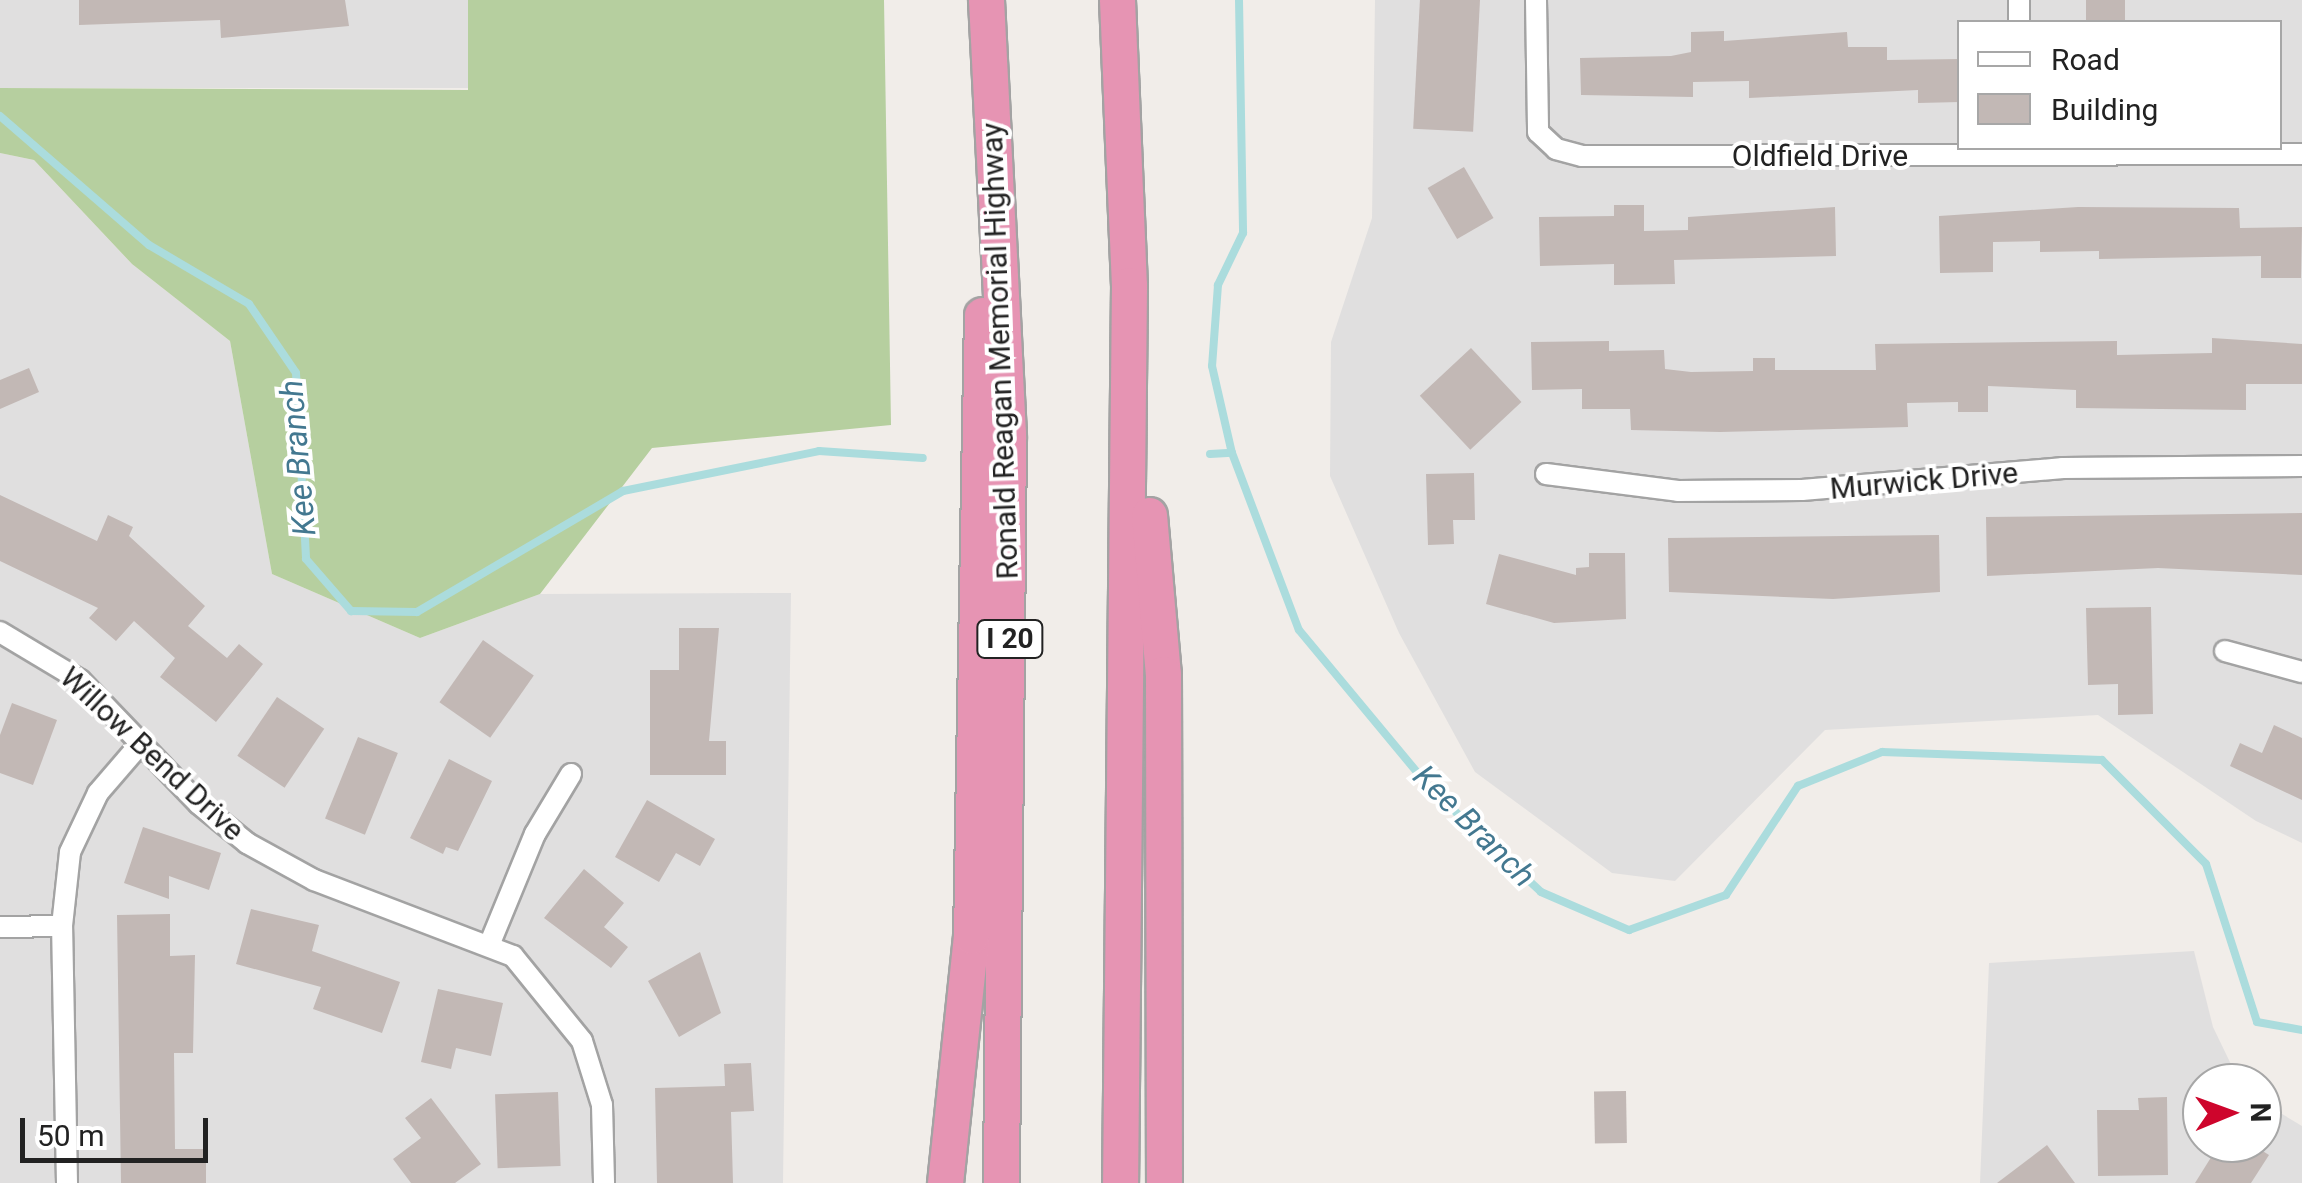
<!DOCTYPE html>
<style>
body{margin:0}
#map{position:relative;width:2302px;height:1183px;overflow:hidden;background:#f1ede9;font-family:Roboto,sans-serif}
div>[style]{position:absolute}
.residential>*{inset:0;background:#e0dfdf;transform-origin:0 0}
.forest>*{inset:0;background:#b6cf9f}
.stream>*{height:8px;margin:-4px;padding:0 4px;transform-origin:4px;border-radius:4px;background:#abdcdd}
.building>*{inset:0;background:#c2b8b5;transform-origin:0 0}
.roads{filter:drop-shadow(2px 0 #a3a3a3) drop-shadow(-2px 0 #a3a3a3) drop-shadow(0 2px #a3a3a3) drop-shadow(0 -2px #a3a3a3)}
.street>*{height:20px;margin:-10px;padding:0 10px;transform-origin:10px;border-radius:10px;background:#fff}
.highway>*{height:35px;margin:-17.5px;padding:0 17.5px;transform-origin:17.5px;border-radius:17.5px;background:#e694b3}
span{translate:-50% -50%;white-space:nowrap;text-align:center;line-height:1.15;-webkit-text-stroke:8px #fff;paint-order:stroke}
.shield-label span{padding:2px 8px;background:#fff;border:2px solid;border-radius:8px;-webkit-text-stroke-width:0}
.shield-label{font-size:28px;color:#222;font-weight:700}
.street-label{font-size:30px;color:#222}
.water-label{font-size:32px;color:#437890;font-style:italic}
.legend{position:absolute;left:1957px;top:20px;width:325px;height:130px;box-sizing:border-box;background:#fff;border:2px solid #a7a7a7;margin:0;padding:12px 18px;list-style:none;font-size:30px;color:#222}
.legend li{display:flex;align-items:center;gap:20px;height:50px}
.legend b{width:50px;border:2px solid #a7a7a7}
.north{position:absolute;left:2182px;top:1063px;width:100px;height:100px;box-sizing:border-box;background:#fff;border:2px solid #a7a7a7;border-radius:50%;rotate:89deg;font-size:28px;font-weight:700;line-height:40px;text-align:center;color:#222}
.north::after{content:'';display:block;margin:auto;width:35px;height:45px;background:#ce052c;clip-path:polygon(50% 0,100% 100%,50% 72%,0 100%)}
.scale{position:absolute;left:20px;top:1118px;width:188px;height:45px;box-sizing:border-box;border:5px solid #222;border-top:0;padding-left:12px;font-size:30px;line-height:35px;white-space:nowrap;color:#222;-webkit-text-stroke:8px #fff;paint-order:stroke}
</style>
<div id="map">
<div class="residential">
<i style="left:0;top:0;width:468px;height:88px"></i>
<i style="clip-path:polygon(evenodd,1375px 0,2302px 0,2302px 843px,2256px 821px,2098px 715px,1825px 730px,1675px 881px,1612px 873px,1475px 772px,1399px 633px,1330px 476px,1331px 342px,1372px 218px,1375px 0,1960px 22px,2280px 22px,2280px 148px,1960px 148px,1960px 22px)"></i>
<i style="clip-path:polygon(0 153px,34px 160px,132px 264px,230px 341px,272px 574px,420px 638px,540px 594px,791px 593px,783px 1183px,0 1183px)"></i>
<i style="clip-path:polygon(2194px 951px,2213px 1027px,2240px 1083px,2202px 1083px,2202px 1143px,2262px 1143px,2262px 1102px,2302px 1126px,2302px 1183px,1980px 1183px,1989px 963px)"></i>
</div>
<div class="forest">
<i style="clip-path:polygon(468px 0,884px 0,891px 425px,652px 448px,540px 594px,420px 638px,272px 574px,230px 341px,132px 264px,34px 160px,0 153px,0 88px,468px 90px)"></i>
</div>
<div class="stream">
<i style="left:1239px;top:0;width:233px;rotate:89deg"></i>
<i style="left:1243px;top:233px;width:58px;rotate:115.7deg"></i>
<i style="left:1218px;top:285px;width:81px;rotate:94.2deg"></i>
<i style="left:1212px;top:366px;width:89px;rotate:77.1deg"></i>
<i style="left:1232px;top:453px;width:189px;rotate:69.3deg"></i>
<i style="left:1299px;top:630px;width:205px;rotate:50.3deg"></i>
<i style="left:1430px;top:788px;width:152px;rotate:43.1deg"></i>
<i style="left:1541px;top:892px;width:96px;rotate:23.4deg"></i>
<i style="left:1629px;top:930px;width:103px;rotate:-19.8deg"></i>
<i style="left:1726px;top:895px;width:131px;rotate:-56.6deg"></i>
<i style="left:1798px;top:786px;width:91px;rotate:-22deg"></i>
<i style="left:1882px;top:752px;width:220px;rotate:2.1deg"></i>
<i style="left:2102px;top:760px;width:147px;rotate:45deg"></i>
<i style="left:2206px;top:864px;width:166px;rotate:72.1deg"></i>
<i style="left:2257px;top:1022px;width:46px;rotate:10.1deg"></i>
<i style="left:0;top:116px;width:197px;rotate:40.9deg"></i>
<i style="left:149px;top:245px;width:116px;rotate:30.5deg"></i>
<i style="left:249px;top:304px;width:83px;rotate:55.7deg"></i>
<i style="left:296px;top:373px;width:186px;rotate:86.9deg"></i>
<i style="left:306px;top:559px;width:69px;rotate:49.1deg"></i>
<i style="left:351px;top:611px;width:66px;rotate:0.9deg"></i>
<i style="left:417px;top:612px;width:239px;rotate:-30.4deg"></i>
<i style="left:623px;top:491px;width:200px;rotate:-11.5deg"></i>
<i style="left:819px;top:451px;width:104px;rotate:3.9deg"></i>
<i style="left:1210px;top:454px;width:22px;rotate:-3deg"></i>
</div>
<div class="building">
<i style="clip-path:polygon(79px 0,345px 0,349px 26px,221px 38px,220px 20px,79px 25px)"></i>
<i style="left:1480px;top:0;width:132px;height:60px;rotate:93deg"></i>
<i style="left:2086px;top:0;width:39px;height:22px"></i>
<i style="clip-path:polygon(1724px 31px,1724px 41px,1847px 32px,1848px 47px,1887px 47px,1887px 60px,1960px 59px,1960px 102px,1918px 103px,1918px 90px,1749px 98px,1749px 81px,1693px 82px,1693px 97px,1581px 95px,1580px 58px,1671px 56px,1691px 52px,1691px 32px)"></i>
<i style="left:1464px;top:167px;width:59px;height:42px;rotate:60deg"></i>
<i style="clip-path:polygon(1614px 205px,1644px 205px,1644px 231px,1688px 230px,1688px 217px,1835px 207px,1836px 256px,1674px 260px,1675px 284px,1614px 285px,1614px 264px,1540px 266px,1539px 217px,1614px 216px)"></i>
<i style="clip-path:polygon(2078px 207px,2239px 208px,2240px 228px,2302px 227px,2301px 278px,2261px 278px,2261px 256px,2099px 259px,2099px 251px,2040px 252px,2040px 241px,1993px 242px,1993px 272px,1940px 273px,1939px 216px)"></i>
<i style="clip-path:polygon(2212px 338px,2302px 344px,2302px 384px,2246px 384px,2246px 410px,2076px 408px,2076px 390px,1988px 386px,1988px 412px,1958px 412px,1958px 402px,1907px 403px,1908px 427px,1720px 432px,1631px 430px,1630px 409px,1582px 409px,1582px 389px,1532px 390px,1531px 342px,1609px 341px,1609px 351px,1664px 350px,1665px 369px,1691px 372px,1753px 371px,1753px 358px,1775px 358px,1775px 370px,1876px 370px,1875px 344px,2117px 341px,2117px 355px,2212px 353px)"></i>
<i style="left:1471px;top:348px;width:74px;height:70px;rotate:47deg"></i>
<i style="clip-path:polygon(29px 368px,39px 392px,0 409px,0 380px)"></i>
<i style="clip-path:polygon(1474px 473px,1475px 520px,1453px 520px,1454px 544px,1428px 545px,1426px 474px)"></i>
<i style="clip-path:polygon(0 495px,97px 541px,108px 515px,133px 527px,129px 536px,205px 606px,188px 626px,227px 658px,239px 644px,263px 664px,216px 722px,160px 677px,175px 658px,134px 621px,116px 641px,89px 618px,98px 608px,0 561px)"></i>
<i style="clip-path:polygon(2302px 513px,2302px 575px,2158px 568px,1987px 576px,1986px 517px)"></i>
<i style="clip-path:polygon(1939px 535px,1940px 592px,1833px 599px,1669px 592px,1668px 538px)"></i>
<i style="clip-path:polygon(1589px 553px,1625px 553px,1626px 619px,1554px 623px,1486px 604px,1499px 554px,1576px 575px,1576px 568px,1589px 567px)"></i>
<i style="clip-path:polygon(2151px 607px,2153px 714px,2118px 715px,2118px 684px,2088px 685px,2086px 608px)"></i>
<i style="clip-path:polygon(679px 628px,719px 628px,709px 741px,726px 741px,726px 775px,650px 775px,650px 670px,679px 670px)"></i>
<i style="left:483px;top:640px;width:62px;height:76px;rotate:35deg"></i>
<i style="left:277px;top:697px;width:57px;height:71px;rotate:34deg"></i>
<i style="clip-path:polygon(12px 703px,57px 720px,33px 785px,0 773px,0 735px)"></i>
<i style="clip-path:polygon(2274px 725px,2302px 738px,2302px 800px,2230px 766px,2240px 743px,2262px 753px)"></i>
<i style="left:358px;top:737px;width:43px;height:88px;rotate:22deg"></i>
<i style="clip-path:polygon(449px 759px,492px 781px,458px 851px,446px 847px,443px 854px,410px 838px)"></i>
<i style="clip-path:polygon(647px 800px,715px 839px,700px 866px,676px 853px,659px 882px,615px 857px)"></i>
<i style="clip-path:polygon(143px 827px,221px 853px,209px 890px,169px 876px,169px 899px,124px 883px)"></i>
<i style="clip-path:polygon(584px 869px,624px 903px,604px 927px,628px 947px,611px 968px,544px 918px)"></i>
<i style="clip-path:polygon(251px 909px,319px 925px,312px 951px,400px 982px,382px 1033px,313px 1009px,321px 987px,236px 964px)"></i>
<i style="clip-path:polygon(170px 914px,170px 956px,195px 955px,193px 1053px,174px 1053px,175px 1149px,206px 1149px,206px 1183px,121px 1183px,117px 915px)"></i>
<i style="clip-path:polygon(700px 952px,721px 1013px,679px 1037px,648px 981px)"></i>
<i style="clip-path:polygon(438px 989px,503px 1003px,491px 1056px,456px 1048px,451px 1069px,421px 1062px)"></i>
<i style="clip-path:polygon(751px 1063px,754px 1111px,731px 1112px,733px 1183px,657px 1183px,655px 1088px,725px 1086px,724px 1064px)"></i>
<i style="left:1626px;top:1091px;width:52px;height:32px;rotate:89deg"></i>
<i style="left:558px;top:1092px;width:74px;height:63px;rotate:88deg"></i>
<i style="clip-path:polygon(2167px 1097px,2168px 1175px,2098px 1176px,2097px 1110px,2139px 1110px,2138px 1098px)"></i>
<i style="clip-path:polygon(431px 1098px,481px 1164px,455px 1183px,411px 1183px,393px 1159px,421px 1138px,405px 1118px)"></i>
<i style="clip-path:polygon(2220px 1143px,2250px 1143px,2269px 1155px,2251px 1183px,2195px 1183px)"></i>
<i style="clip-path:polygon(2047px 1145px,2075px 1183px,1997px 1183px)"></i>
</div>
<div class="roads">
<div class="street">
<i style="left:1536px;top:0;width:132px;rotate:89.1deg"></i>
<i style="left:1538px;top:132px;width:25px;rotate:43deg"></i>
<i style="left:1556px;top:149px;width:27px;rotate:15deg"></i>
<i style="left:1582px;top:156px;width:720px;rotate:-0.16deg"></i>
<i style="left:2019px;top:0;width:22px;rotate:90deg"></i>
<i style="left:1546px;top:474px;width:133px;rotate:7.3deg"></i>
<i style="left:1678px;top:491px;width:124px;rotate:-0.5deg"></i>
<i style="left:1802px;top:490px;width:262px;rotate:-4.8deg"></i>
<i style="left:2063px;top:468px;width:239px;rotate:-0.5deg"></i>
<i style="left:0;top:632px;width:93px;rotate:31deg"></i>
<i style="left:80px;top:680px;width:172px;rotate:46.2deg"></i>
<i style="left:199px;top:804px;width:62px;rotate:39.1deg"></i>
<i style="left:247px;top:843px;width:77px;rotate:28.9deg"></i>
<i style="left:314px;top:880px;width:213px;rotate:20.9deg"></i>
<i style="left:513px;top:956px;width:109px;rotate:50.9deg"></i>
<i style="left:582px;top:1041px;width:67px;rotate:72.6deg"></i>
<i style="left:602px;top:1105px;width:78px;rotate:88.5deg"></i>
<i style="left:2225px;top:651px;width:80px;rotate:15.3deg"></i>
<i style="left:0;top:927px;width:62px;rotate:-0.9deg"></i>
<i style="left:490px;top:943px;width:118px;rotate:-67.6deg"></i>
<i style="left:535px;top:834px;width:70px;rotate:-59deg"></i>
<i style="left:67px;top:1183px;width:257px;rotate:-91.1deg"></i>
<i style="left:62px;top:926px;width:74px;rotate:-83.8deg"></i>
<i style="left:70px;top:852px;width:65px;rotate:-64.6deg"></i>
<i style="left:98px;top:793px;width:66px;rotate:-49.3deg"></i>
</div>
<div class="highway">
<i style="left:986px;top:0;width:435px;rotate:87.1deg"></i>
<i style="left:1008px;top:434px;width:749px;rotate:90.54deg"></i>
<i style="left:1117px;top:0;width:285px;rotate:87.6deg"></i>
<i style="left:1129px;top:285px;width:898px;rotate:90.57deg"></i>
<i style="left:1149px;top:515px;width:160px;rotate:85deg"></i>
<i style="left:1163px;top:674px;width:509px;rotate:89.89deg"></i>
<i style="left:945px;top:1183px;width:248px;rotate:-84deg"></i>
<i style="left:971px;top:936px;width:621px;rotate:-88.99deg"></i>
</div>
</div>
<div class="shield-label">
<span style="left:1010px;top:639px">I 20</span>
</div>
<div class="street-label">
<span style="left:1820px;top:156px">Oldfield Drive</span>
<span style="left:1000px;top:351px;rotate:-92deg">Ronald Reagan Memorial Highway</span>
<span style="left:1924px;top:481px;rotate:-5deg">Murwick Drive</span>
<span style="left:152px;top:754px;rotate:43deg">Willow Bend Drive</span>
</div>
<div class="water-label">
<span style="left:298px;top:458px;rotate:-95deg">Kee Branch</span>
<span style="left:1474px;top:826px;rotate:45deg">Kee Branch</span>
</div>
<ul class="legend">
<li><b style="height:12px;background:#fff"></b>Road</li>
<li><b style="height:28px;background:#c2b8b5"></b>Building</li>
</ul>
<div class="north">N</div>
<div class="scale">50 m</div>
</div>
